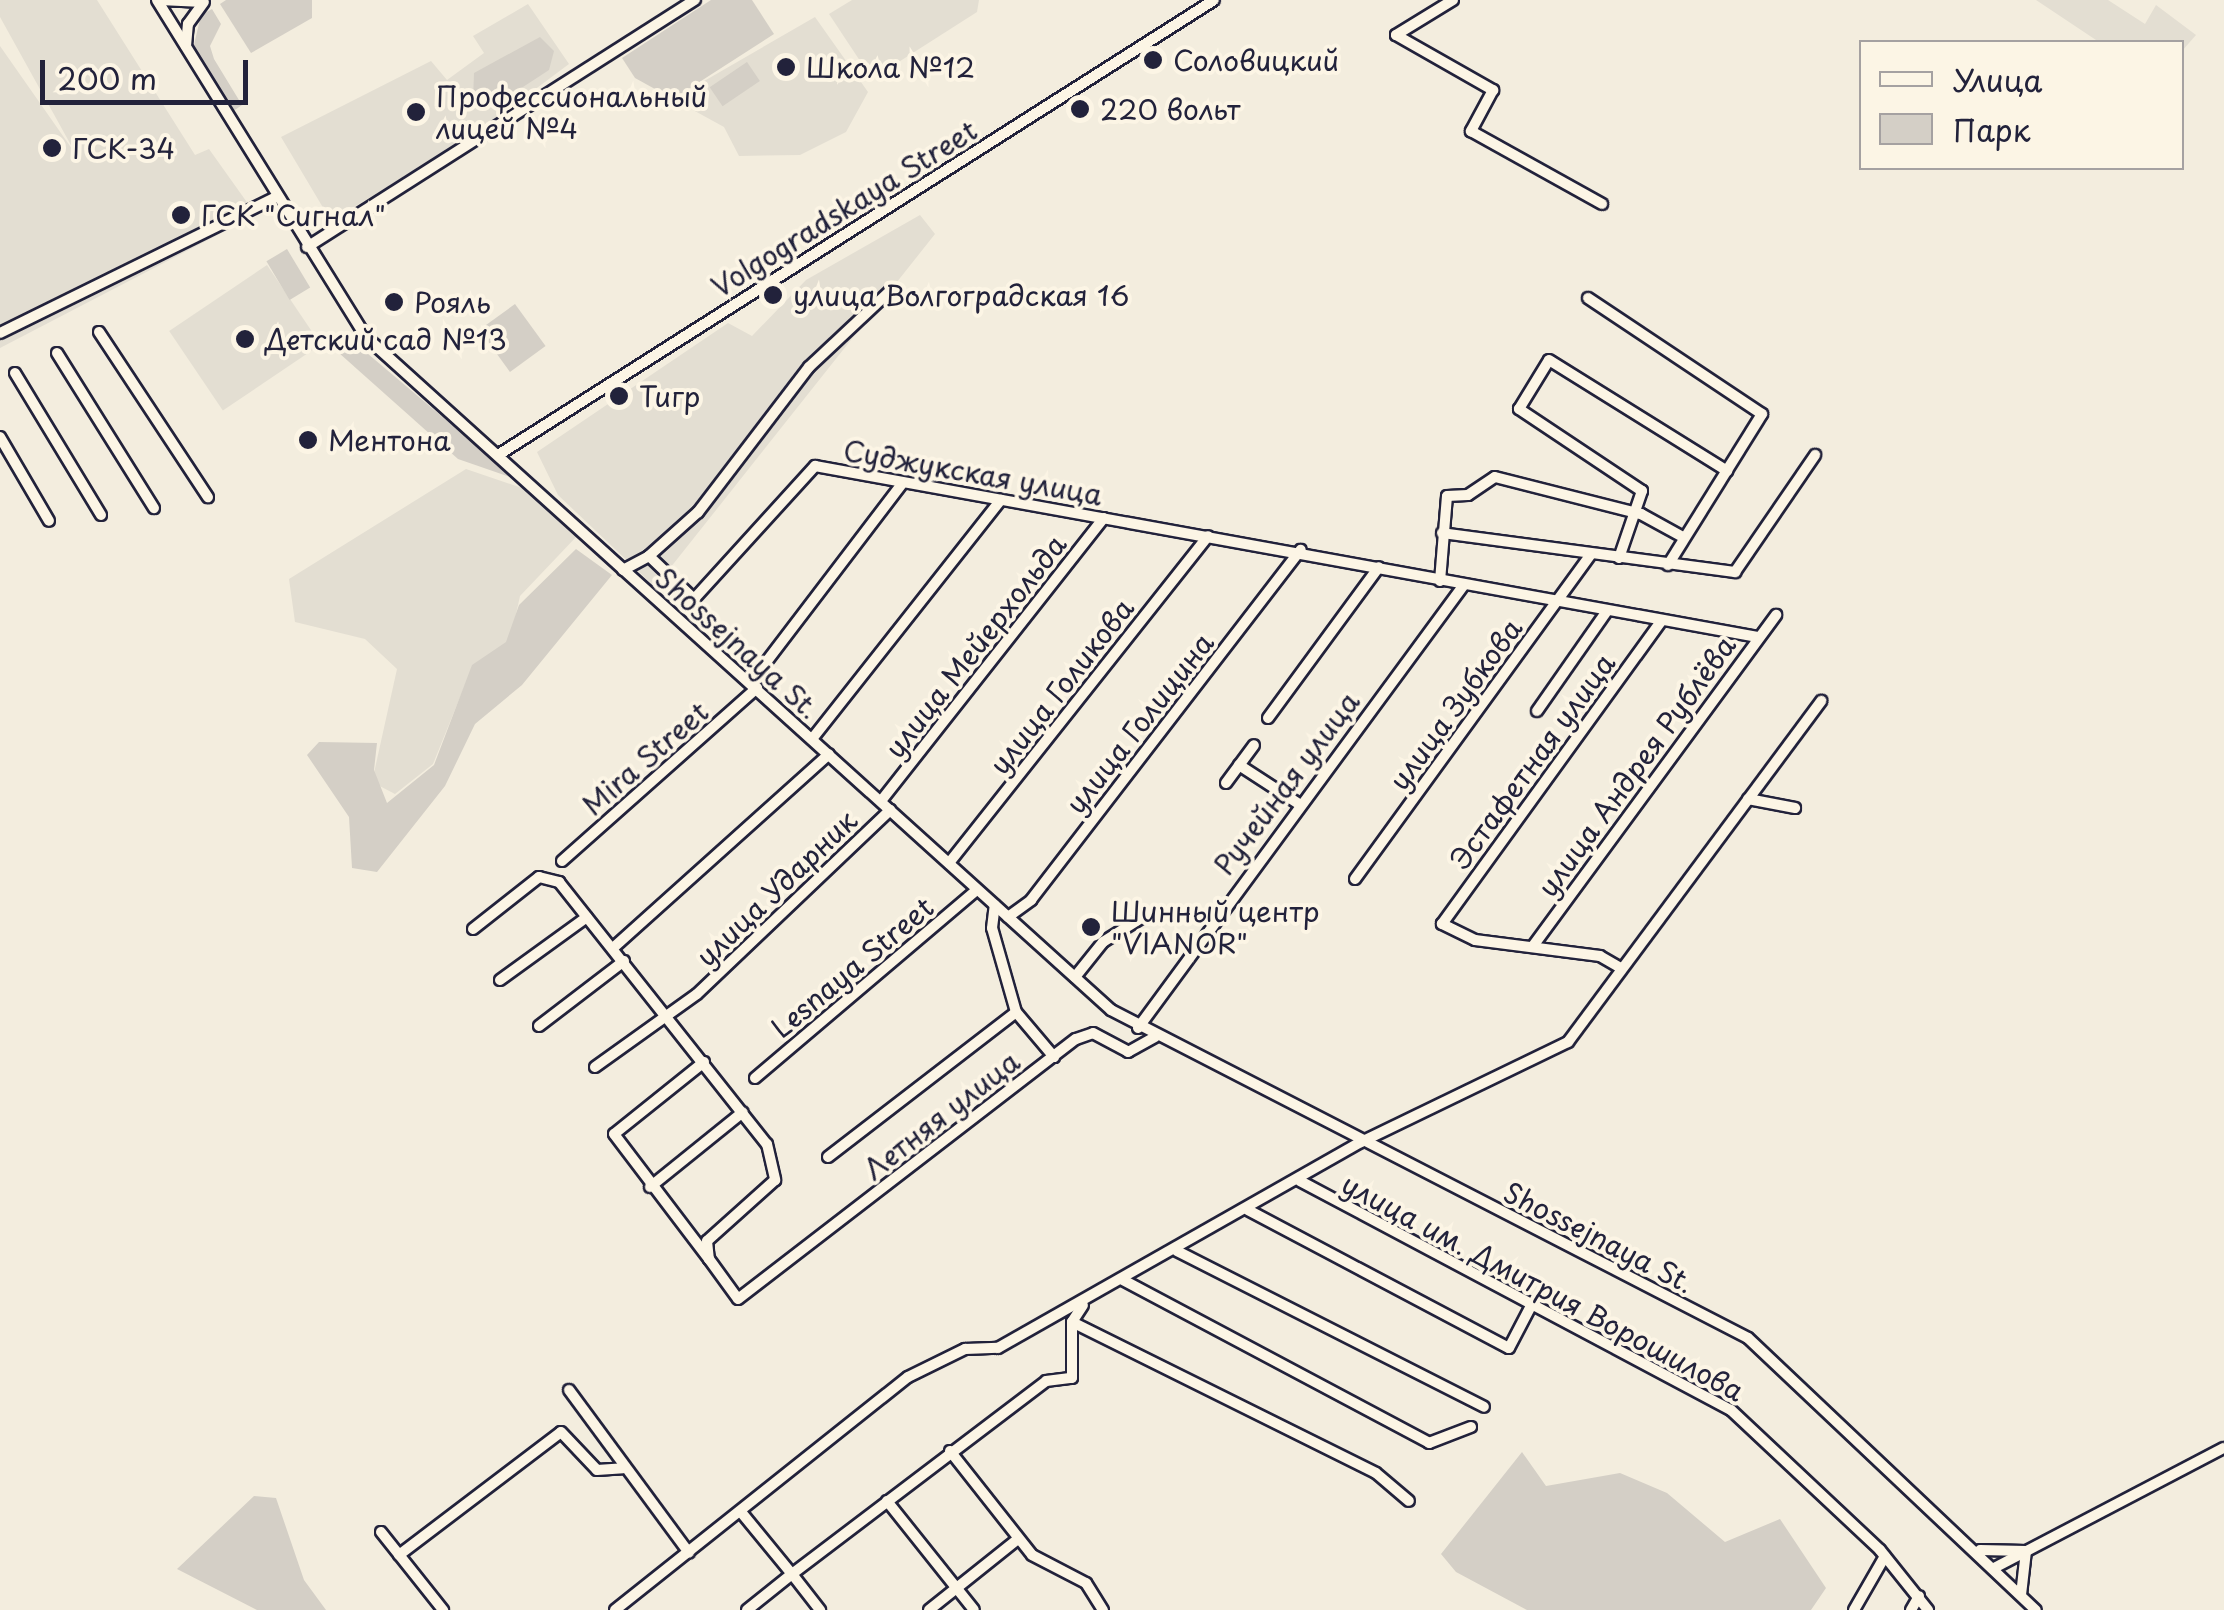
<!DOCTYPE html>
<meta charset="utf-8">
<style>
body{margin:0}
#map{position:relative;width:2224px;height:1610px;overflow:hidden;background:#f3edde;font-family:"Playpen Sans",sans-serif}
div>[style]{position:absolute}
.built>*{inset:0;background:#e3ded2;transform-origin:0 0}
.green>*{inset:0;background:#d4cfc6;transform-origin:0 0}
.roads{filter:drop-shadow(2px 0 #22223b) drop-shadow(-2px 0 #22223b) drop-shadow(0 2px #22223b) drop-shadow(0 -2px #22223b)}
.minor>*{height:10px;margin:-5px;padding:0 5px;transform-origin:5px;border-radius:5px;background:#fcf5e5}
.dots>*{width:28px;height:28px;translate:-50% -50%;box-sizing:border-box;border:5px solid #fcf5e5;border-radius:50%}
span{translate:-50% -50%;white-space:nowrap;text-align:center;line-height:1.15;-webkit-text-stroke:8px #fcf5e5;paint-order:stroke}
.poi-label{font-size:28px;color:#22223b}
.left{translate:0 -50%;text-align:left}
.street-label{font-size:28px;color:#22223b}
.legend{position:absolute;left:1859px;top:40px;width:325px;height:130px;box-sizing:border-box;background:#fcf5e5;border:2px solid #a5a1a1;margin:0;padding:12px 18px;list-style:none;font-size:30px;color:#22223b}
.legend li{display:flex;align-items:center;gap:20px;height:50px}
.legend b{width:50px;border:2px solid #a5a1a1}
.scale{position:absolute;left:40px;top:60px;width:208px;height:45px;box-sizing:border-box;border:5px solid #22223b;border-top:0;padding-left:12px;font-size:30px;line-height:35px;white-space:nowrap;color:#22223b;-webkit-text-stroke:8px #fcf5e5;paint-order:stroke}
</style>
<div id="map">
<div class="built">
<i style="clip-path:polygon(0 0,97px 0,195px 155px,209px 149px,256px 215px,0 348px,0 46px,77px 156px,0 17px)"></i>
<i style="clip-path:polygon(852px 0,979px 0,977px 12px,872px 79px,829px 14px)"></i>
<i style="clip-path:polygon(2036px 0,2108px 0,2145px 24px,2156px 5px,2196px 35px,2182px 51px,2182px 42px,2099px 42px)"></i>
<i style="clip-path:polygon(528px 4px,569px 64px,482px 129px,331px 221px,281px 137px,431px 61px,447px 80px,484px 53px,473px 36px)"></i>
<i style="clip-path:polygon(815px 17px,868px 92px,846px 132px,800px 155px,739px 156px,724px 127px,673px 99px)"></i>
<i style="clip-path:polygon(920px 215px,935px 234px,655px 587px,558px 495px,537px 452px,728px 323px,752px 336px,806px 280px)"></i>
<i style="left:267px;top:265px;width:96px;height:118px;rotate:56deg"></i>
<i style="clip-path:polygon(466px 469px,522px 488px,577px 536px,520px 596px,510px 642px,471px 670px,433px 764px,395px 794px,372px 782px,397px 669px,365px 639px,295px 622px,289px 579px)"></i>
</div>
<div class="green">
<i style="clip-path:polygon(226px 0,312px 0,312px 18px,251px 53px,220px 4px)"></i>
<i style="clip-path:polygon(711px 0,752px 0,774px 34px,673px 99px,635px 78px,622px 58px)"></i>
<i style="clip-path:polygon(212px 9px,221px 24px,210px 46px,214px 59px,242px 105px,232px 112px,193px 49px,201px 15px)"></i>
<i style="clip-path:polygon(540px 37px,554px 51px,549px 70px,494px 106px,473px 101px,474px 73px)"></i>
<i style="left:747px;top:62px;width:23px;height:45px;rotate:56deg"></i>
<i style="left:287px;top:249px;width:45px;height:24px;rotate:59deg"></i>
<i style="left:515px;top:304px;width:52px;height:44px;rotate:54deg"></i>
<i style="clip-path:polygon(348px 337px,516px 479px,458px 459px,339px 353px)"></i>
<i style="clip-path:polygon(576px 549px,612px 575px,522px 685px,475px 724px,445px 786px,377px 872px,352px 868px,349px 817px,307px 755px,319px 742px,377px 743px,374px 770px,387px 803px,434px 765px,472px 665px,506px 642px,519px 605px)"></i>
<i style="clip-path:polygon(1522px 1452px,1546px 1486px,1620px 1473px,1667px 1493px,1725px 1542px,1780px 1519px,1826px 1588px,1811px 1610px,1527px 1610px,1456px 1572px,1441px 1554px)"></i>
<i style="clip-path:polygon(254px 1496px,276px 1498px,304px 1580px,326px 1610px,257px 1610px,177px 1569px)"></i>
</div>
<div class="roads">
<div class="minor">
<i style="left:157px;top:0;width:397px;rotate:58.2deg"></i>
<i style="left:366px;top:337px;width:1004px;rotate:42.09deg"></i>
<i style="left:1111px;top:1010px;width:716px;rotate:27.24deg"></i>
<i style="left:1748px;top:1338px;width:396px;rotate:43.4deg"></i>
<i style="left:160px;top:0;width:43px;rotate:2.7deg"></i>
<i style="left:1453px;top:0;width:67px;rotate:148.4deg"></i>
<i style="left:1396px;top:35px;width:112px;rotate:29.6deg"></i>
<i style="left:1493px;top:90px;width:47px;rotate:118.2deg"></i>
<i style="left:1471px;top:131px;width:150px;rotate:29.1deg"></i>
<i style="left:186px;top:46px;width:22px;rotate:-85deg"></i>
<i style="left:188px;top:24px;width:27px;rotate:-54deg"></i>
<i style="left:307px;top:247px;width:460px;rotate:-32.5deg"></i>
<i style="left:890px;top:291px;width:111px;rotate:136.8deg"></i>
<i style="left:809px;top:367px;width:183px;rotate:127.4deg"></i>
<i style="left:698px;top:512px;width:66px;rotate:138.1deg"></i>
<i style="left:649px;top:556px;width:62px;rotate:43.7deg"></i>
<i style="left:694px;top:599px;width:180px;rotate:-47.7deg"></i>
<i style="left:815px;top:466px;width:958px;rotate:10.28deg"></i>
<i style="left:1588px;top:298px;width:209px;rotate:33.7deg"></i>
<i style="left:1762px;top:414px;width:178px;rotate:121.9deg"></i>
<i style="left:99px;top:332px;width:198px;rotate:56.6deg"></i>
<i style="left:0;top:333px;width:308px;rotate:-26.2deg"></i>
<i style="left:57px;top:353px;width:183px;rotate:58deg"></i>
<i style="left:15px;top:373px;width:166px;rotate:58.8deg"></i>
<i style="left:0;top:437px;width:97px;rotate:59.7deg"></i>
<i style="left:498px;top:455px;width:848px;rotate:-32.43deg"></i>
<i style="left:1442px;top:533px;width:296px;rotate:7.6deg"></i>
<i style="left:1735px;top:572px;width:142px;rotate:-55.6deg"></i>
<i style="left:1619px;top:558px;width:71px;rotate:-71.1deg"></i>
<i style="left:1642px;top:491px;width:148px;rotate:-146.3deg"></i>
<i style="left:1519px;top:409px;width:57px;rotate:-58.5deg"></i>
<i style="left:1549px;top:360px;width:210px;rotate:31.9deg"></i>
<i style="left:623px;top:570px;width:30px;rotate:-28deg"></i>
<i style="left:1440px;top:581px;width:85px;rotate:-85.3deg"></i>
<i style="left:1447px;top:496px;width:21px;rotate:-3deg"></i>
<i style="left:1468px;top:495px;width:32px;rotate:-34deg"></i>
<i style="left:1495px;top:477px;width:151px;rotate:14.2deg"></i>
<i style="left:1641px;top:514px;width:48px;rotate:28.7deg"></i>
<i style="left:751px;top:682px;width:248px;rotate:-52.7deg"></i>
<i style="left:1537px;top:711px;width:122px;rotate:-55deg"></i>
<i style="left:1268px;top:718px;width:187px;rotate:-53.7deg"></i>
<i style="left:812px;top:739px;width:305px;rotate:-51.7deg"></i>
<i style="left:1239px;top:765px;width:72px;rotate:33deg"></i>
<i style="left:1226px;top:783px;width:47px;rotate:-53.6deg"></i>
<i style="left:1748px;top:799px;width:48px;rotate:10.8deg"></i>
<i style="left:881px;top:801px;width:360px;rotate:-51.8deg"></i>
<i style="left:562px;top:861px;width:261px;rotate:-41.6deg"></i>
<i style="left:949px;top:863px;width:417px;rotate:-51.6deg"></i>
<i style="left:1355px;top:879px;width:400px;rotate:-54deg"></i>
<i style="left:1008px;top:917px;width:29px;rotate:-36deg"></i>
<i style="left:1031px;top:900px;width:442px;rotate:-52.4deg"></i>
<i style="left:473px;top:929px;width:84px;rotate:-38.2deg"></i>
<i style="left:539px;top:877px;width:21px;rotate:14deg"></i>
<i style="left:559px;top:882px;width:335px;rotate:51.6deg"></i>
<i style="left:767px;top:1144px;width:37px;rotate:77deg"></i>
<i style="left:775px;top:1180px;width:91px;rotate:138.1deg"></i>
<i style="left:707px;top:1241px;width:18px;rotate:84deg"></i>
<i style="left:709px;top:1259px;width:49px;rotate:54.1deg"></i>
<i style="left:738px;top:1299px;width:426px;rotate:-37.6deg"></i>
<i style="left:1076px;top:1039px;width:18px;rotate:-19deg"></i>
<i style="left:1093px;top:1033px;width:40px;rotate:28deg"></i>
<i style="left:1128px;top:1052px;width:31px;rotate:-29deg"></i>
<i style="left:1533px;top:946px;width:411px;rotate:-53.7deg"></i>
<i style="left:613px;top:948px;width:290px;rotate:-41.9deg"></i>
<i style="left:1619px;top:967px;width:22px;rotate:-150deg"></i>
<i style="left:1600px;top:956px;width:126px;rotate:-172.7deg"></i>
<i style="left:1475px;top:940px;width:37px;rotate:-154deg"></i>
<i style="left:1442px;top:924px;width:374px;rotate:-54.1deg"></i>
<i style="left:1075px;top:977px;width:45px;rotate:-51.3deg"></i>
<i style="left:1103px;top:942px;width:47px;rotate:-32deg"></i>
<i style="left:500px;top:980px;width:107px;rotate:-35.9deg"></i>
<i style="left:1016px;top:1012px;width:59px;rotate:49.8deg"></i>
<i style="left:539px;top:1026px;width:107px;rotate:-37.4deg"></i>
<i style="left:1138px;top:1028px;width:549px;rotate:-53.67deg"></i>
<i style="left:704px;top:1062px;width:115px;rotate:141.3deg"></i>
<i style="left:614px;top:1134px;width:157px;rotate:52.8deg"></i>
<i style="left:595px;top:1067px;width:125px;rotate:-35.6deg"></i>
<i style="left:697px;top:994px;width:267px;rotate:-43.6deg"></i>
<i style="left:755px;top:1078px;width:291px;rotate:-40.3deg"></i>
<i style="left:828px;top:1157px;width:237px;rotate:-37.6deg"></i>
<i style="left:1016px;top:1012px;width:87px;rotate:-105.9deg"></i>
<i style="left:992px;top:928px;width:23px;rotate:-83deg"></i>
<i style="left:1300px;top:1181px;width:488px;rotate:28deg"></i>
<i style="left:1731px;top:1410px;width:204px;rotate:43.2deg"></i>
<i style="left:1880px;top:1550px;width:77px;rotate:51.3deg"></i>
<i style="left:650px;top:1187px;width:119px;rotate:-38.9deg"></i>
<i style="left:1248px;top:1210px;width:295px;rotate:27.9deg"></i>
<i style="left:1509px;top:1348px;width:50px;rotate:-62.4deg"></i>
<i style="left:1177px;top:1251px;width:344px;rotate:26.9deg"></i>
<i style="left:1123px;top:1280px;width:347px;rotate:28deg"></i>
<i style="left:1429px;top:1443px;width:45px;rotate:-20.9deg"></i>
<i style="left:1072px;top:1322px;width:339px;rotate:26.4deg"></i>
<i style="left:1376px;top:1473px;width:43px;rotate:40.3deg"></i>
<i style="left:569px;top:1390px;width:202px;rotate:53.6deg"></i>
<i style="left:950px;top:1451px;width:132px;rotate:51.7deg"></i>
<i style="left:1032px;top:1555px;width:61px;rotate:27.4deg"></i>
<i style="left:1086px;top:1583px;width:32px;rotate:58deg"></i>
<i style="left:887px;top:1501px;width:139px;rotate:51.4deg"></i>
<i style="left:741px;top:1512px;width:80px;rotate:50.6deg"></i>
<i style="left:792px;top:1574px;width:319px;rotate:-37.2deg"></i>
<i style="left:1046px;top:1381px;width:26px;rotate:-7deg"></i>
<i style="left:1072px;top:1378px;width:56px;rotate:-90deg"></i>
<i style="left:1072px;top:1322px;width:20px;rotate:-57deg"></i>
<i style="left:381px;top:1532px;width:100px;rotate:51.5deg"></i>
<i style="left:1980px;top:1550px;width:46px;rotate:1.2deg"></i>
<i style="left:2026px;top:1551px;width:44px;rotate:96.5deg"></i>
<i style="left:399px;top:1555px;width:203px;rotate:-37.2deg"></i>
<i style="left:561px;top:1432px;width:52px;rotate:46.5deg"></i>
<i style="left:597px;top:1470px;width:26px;rotate:-4deg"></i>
<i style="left:1994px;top:1568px;width:259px;rotate:-27.6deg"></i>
<i style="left:615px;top:1610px;width:374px;rotate:-38.5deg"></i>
<i style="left:908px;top:1377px;width:64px;rotate:-26.2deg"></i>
<i style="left:965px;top:1349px;width:33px;rotate:-2deg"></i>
<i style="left:998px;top:1348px;width:417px;rotate:-29.6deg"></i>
<i style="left:1361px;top:1142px;width:230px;rotate:-25.8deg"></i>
<i style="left:1568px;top:1042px;width:425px;rotate:-53.4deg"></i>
<i style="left:747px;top:1610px;width:58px;rotate:-38.7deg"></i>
<i style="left:792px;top:1574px;width:46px;rotate:52.1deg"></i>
<i style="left:929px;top:1610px;width:114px;rotate:-38.6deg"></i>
<i style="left:1854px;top:1610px;width:62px;rotate:-60.1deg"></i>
<i style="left:1911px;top:1610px;width:16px;rotate:-60deg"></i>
</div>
</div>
<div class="dots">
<i style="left:1153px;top:60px;background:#22223b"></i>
<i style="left:786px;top:67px;background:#22223b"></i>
<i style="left:1080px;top:109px;background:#22223b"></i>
<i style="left:416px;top:112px;background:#22223b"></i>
<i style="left:52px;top:148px;background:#22223b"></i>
<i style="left:181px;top:215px;background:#22223b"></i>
<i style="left:773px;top:295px;background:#22223b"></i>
<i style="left:394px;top:302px;background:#22223b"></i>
<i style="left:245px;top:339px;background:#22223b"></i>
<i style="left:619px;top:396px;background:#22223b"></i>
<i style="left:308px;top:440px;background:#22223b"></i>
<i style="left:1091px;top:927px;background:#22223b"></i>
</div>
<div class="poi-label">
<span class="left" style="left:1173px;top:60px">Соловицкий</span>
<span class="left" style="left:806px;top:67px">Школа №12</span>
<span class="left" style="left:436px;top:112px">Профессиональный<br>лицей №4</span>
<span class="left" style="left:1100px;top:109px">220 вольт</span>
<span class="left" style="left:72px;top:148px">ГСК-34</span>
<span class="left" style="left:201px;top:215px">ГСК "Сигнал"</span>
<span class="left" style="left:793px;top:295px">улица Волгоградская 16</span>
<span class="left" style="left:414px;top:302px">Рояль</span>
<span class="left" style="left:265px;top:339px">Детский сад №13</span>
<span class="left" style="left:639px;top:396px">Тигр</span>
<span class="left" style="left:328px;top:440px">Ментона</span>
<span class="left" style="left:1111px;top:927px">Шинный центр<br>"VIANOR"</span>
</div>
<div class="street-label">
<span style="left:844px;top:208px;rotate:-32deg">Volgogradskaya Street</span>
<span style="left:973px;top:472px;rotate:10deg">Суджукская улица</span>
<span style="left:738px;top:643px;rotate:42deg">Shossejnaya St.</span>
<span style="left:975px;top:646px;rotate:-52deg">улица Мейерхольда</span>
<span style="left:1061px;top:686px;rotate:-52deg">улица Голикова</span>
<span style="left:1455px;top:704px;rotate:-54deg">улица Зубкова</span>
<span style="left:1139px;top:723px;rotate:-52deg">улица Голицина</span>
<span style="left:645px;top:758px;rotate:-41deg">Mira Street</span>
<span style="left:1532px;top:761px;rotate:-54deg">Эстафетная улица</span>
<span style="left:1636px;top:766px;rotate:-54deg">улица Андрея Рублёва</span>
<span style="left:1286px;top:783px;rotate:-53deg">Ручейная улица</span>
<span style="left:776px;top:888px;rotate:-44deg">улица Ударник</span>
<span style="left:852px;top:967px;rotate:-40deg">Lesnaya Street</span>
<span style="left:941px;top:1115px;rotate:-38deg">Летняя улица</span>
<span style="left:1599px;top:1237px;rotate:27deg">Shossejnaya St.</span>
<span style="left:1543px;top:1287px;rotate:28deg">улица им. Дмитрия Ворошилова</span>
</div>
<ul class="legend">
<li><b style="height:12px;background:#fcf5e5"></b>Улица</li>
<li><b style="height:28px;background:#d4cfc6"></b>Парк</li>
</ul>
<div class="scale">200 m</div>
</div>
